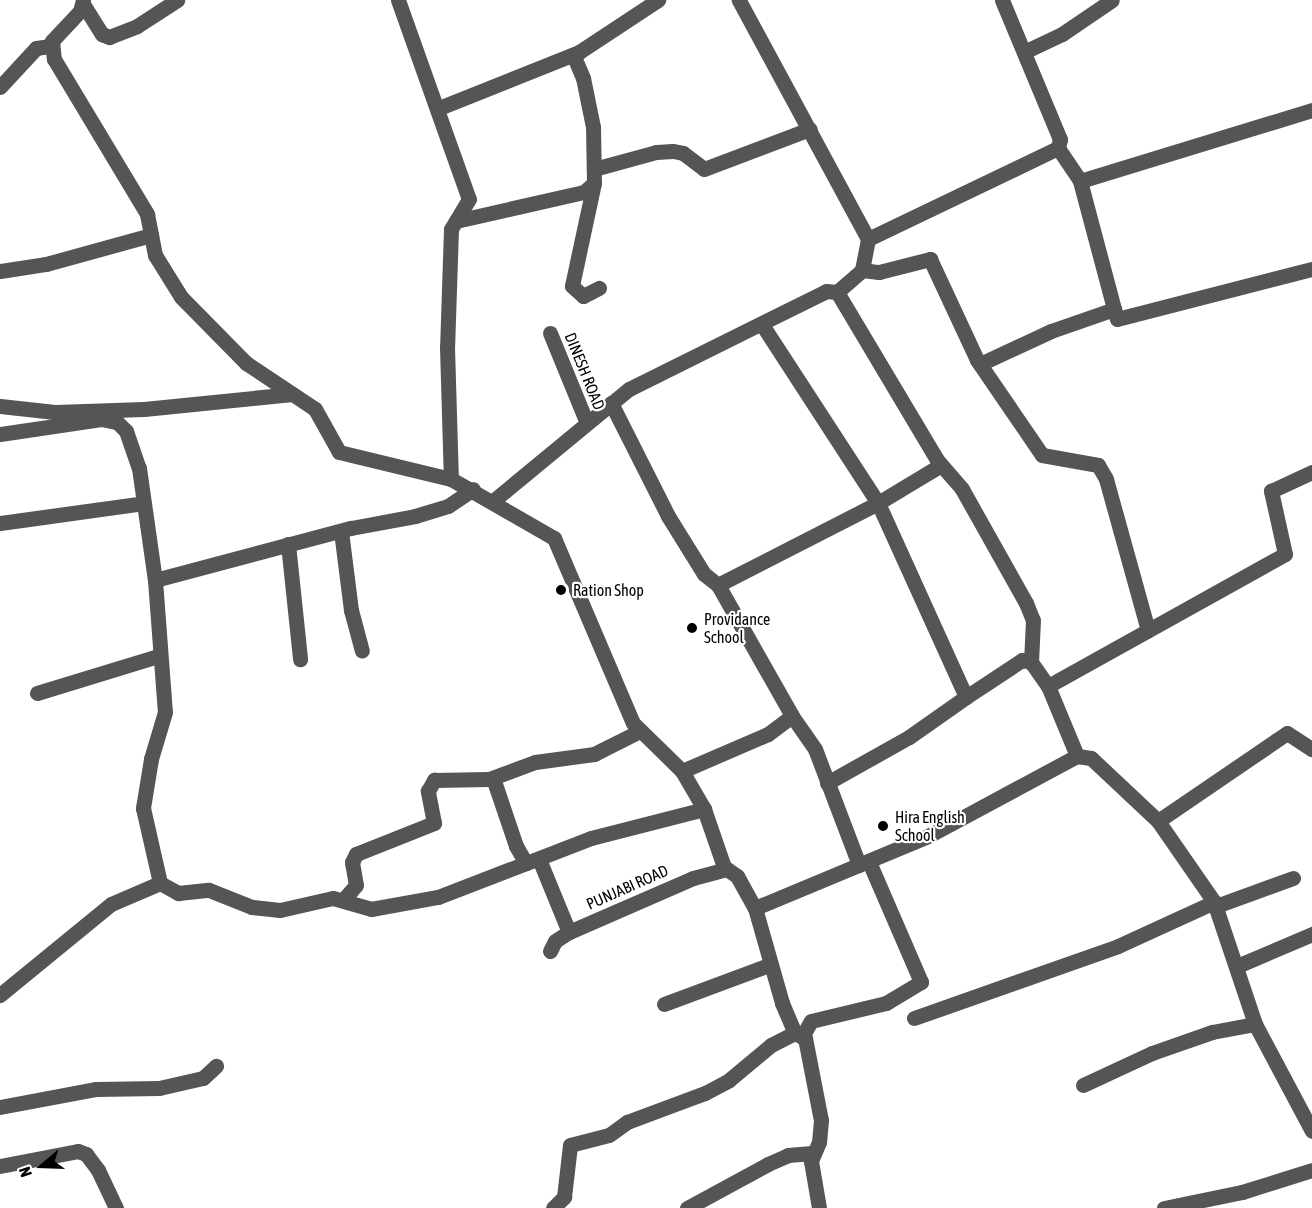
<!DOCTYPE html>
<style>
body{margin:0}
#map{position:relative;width:1312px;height:1208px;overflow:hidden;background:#fff;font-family:"Asap Condensed",sans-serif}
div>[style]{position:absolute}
.minor>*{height:15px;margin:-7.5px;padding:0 7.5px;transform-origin:7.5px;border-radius:7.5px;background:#555}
.dots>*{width:16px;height:16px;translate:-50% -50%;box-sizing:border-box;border:3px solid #fff;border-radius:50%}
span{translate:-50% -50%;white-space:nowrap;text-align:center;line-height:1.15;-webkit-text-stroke:4.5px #fff;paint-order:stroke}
.street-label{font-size:16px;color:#000}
.poi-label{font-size:16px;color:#000}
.left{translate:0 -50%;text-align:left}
.north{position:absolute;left:12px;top:1136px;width:60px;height:60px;-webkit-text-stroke:4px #fff;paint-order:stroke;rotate:251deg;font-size:16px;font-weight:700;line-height:24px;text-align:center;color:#000}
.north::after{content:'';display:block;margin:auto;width:21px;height:27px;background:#000;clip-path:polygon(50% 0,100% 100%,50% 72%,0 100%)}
</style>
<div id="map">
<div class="minor">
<i style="left:83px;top:0;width:11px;rotate:105deg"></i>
<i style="left:80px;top:11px;width:41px;rotate:133deg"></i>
<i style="left:52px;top:41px;width:18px;rotate:84deg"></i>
<i style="left:54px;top:59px;width:181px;rotate:59deg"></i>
<i style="left:147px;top:214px;width:42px;rotate:79deg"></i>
<i style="left:155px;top:255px;width:49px;rotate:58.2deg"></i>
<i style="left:181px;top:297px;width:93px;rotate:45.4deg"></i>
<i style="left:246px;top:363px;width:83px;rotate:33.7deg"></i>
<i style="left:315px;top:409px;width:49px;rotate:60.8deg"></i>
<i style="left:339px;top:452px;width:115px;rotate:13.6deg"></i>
<i style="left:398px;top:0;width:211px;rotate:70.4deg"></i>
<i style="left:469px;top:199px;width:35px;rotate:121deg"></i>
<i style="left:451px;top:229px;width:118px;rotate:91.9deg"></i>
<i style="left:447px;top:347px;width:132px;rotate:88.3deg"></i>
<i style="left:451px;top:479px;width:119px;rotate:29.8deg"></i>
<i style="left:554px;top:538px;width:201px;rotate:66.9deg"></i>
<i style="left:633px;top:723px;width:69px;rotate:44.4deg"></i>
<i style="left:682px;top:771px;width:94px;rotate:-23.3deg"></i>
<i style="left:768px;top:734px;width:30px;rotate:-37deg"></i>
<i style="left:792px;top:716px;width:40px;rotate:55.1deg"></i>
<i style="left:815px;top:749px;width:124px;rotate:69.2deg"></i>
<i style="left:1002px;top:0;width:151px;rotate:67.4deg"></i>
<i style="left:1060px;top:139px;width:9px;rotate:103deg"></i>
<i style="left:1058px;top:148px;width:40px;rotate:56deg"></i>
<i style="left:1080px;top:181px;width:132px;rotate:75.1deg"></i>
<i style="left:83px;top:4px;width:36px;rotate:58deg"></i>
<i style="left:102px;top:34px;width:8px;rotate:23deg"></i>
<i style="left:109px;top:37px;width:30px;rotate:-21deg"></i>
<i style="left:137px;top:26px;width:48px;rotate:-33deg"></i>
<i style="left:1024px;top:52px;width:42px;rotate:-25.3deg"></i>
<i style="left:1062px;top:34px;width:60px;rotate:-34.2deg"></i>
<i style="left:0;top:87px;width:53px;rotate:-47.3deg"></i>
<i style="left:36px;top:48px;width:15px;rotate:-8deg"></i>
<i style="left:439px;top:108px;width:151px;rotate:-21.8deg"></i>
<i style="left:579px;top:52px;width:95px;rotate:-33.4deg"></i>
<i style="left:594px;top:169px;width:64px;rotate:-15.3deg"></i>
<i style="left:656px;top:152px;width:17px;rotate:-3deg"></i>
<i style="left:673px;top:151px;width:10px;rotate:11deg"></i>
<i style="left:683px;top:153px;width:26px;rotate:37deg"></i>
<i style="left:704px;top:169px;width:113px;rotate:-20.7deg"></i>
<i style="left:1080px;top:181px;width:243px;rotate:-17deg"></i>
<i style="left:594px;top:183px;width:105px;rotate:102.1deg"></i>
<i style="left:572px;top:286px;width:15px;rotate:42deg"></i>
<i style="left:583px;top:296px;width:18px;rotate:-27deg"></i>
<i style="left:456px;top:221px;width:131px;rotate:-12.8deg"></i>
<i style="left:584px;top:192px;width:13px;rotate:-42deg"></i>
<i style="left:594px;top:183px;width:56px;rotate:-91deg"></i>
<i style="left:593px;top:127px;width:50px;rotate:-101.5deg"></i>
<i style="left:583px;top:78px;width:25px;rotate:-113deg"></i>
<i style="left:868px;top:239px;width:211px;rotate:-25.6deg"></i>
<i style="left:862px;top:270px;width:17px;rotate:7deg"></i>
<i style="left:879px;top:272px;width:53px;rotate:-14.3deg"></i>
<i style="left:930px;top:259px;width:111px;rotate:65deg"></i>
<i style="left:977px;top:360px;width:115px;rotate:55.6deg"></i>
<i style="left:1042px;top:455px;width:57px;rotate:10.1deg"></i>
<i style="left:1098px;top:465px;width:16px;rotate:60deg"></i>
<i style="left:1106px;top:479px;width:157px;rotate:74.5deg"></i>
<i style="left:0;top:271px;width:47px;rotate:-8.7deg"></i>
<i style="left:46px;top:264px;width:109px;rotate:-15.4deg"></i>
<i style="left:837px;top:292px;width:196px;rotate:59.2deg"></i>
<i style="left:937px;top:460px;width:38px;rotate:49deg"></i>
<i style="left:962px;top:489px;width:131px;rotate:60.7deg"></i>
<i style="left:1026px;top:603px;width:18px;rotate:68deg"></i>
<i style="left:1033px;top:620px;width:42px;rotate:92.7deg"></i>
<i style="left:763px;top:326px;width:211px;rotate:57deg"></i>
<i style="left:878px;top:503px;width:180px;rotate:152.9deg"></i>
<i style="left:718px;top:585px;width:150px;rotate:60.5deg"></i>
<i style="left:550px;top:333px;width:97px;rotate:67.7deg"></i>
<i style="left:980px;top:364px;width:78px;rotate:-24.9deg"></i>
<i style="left:1051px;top:331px;width:67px;rotate:-19.2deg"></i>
<i style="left:1114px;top:309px;width:10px;rotate:73deg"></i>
<i style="left:1117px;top:319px;width:201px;rotate:-14.4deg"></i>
<i style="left:611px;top:403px;width:127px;rotate:63.2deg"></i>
<i style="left:668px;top:516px;width:68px;rotate:58.2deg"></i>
<i style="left:704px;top:574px;width:18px;rotate:38deg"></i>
<i style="left:0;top:406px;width:55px;rotate:6.2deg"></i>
<i style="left:55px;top:412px;width:89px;rotate:-1.9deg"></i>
<i style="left:144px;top:409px;width:149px;rotate:-5.8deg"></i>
<i style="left:0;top:434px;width:102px;rotate:-8.4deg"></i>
<i style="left:101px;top:419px;width:16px;rotate:11deg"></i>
<i style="left:117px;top:422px;width:13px;rotate:45deg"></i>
<i style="left:126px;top:431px;width:39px;rotate:71deg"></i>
<i style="left:139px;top:468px;width:113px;rotate:81.9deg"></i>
<i style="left:155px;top:580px;width:132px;rotate:85.7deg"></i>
<i style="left:165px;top:712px;width:49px;rotate:106.6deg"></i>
<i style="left:151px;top:759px;width:50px;rotate:99.3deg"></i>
<i style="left:143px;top:808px;width:77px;rotate:77.2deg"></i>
<i style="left:160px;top:883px;width:53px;rotate:156.8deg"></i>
<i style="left:111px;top:904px;width:144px;rotate:140.7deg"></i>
<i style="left:941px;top:465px;width:74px;rotate:148.9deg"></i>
<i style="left:878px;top:503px;width:213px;rotate:65.6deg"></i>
<i style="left:966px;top:697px;width:67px;rotate:-33.5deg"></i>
<i style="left:1022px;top:660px;width:9px;rotate:13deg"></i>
<i style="left:1031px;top:662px;width:29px;rotate:55deg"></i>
<i style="left:1048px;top:686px;width:271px;rotate:-29.1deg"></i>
<i style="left:1285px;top:554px;width:65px;rotate:-102.5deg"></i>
<i style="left:1271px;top:491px;width:45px;rotate:-24.9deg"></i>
<i style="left:493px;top:501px;width:176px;rotate:-39.5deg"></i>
<i style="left:629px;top:389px;width:220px;rotate:-26.4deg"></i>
<i style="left:826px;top:291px;width:11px;rotate:5deg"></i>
<i style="left:837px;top:292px;width:33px;rotate:-41deg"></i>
<i style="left:862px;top:270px;width:32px;rotate:-79deg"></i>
<i style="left:868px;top:239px;width:272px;rotate:-118.4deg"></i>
<i style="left:0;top:523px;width:145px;rotate:-7.9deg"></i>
<i style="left:341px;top:531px;width:80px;rotate:82.8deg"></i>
<i style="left:351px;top:610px;width:42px;rotate:75deg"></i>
<i style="left:288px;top:544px;width:116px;rotate:84deg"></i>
<i style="left:155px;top:580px;width:203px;rotate:-14.9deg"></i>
<i style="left:351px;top:528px;width:65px;rotate:-10.6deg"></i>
<i style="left:415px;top:516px;width:34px;rotate:-17deg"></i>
<i style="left:448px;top:506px;width:30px;rotate:-34deg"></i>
<i style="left:1048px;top:686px;width:76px;rotate:67.5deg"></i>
<i style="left:37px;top:693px;width:127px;rotate:-17deg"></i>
<i style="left:682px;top:771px;width:44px;rotate:59.9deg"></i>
<i style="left:704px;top:809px;width:61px;rotate:71deg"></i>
<i style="left:724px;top:867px;width:16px;rotate:35deg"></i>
<i style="left:737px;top:876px;width:37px;rotate:61deg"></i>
<i style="left:755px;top:908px;width:99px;rotate:74.1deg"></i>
<i style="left:782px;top:1003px;width:33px;rotate:67deg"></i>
<i style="left:795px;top:1033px;width:11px;rotate:27deg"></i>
<i style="left:805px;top:1038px;width:84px;rotate:79deg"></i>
<i style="left:821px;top:1120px;width:22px;rotate:95deg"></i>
<i style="left:819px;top:1142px;width:21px;rotate:113deg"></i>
<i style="left:811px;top:1161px;width:48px;rotate:80.3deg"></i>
<i style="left:493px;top:778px;width:72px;rotate:71.3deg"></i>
<i style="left:516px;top:846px;width:20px;rotate:60deg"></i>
<i style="left:827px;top:783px;width:94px;rotate:-29.3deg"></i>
<i style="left:909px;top:737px;width:70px;rotate:-35.1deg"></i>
<i style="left:1158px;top:821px;width:156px;rotate:-34.3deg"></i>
<i style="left:1287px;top:733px;width:30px;rotate:33deg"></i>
<i style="left:539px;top:859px;width:79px;rotate:67.7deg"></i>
<i style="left:160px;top:883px;width:21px;rotate:29deg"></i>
<i style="left:178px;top:893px;width:31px;rotate:-6deg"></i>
<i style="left:209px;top:890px;width:46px;rotate:21.6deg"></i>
<i style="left:252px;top:907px;width:28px;rotate:6deg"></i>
<i style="left:280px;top:910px;width:54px;rotate:-12.8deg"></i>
<i style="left:333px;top:898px;width:40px;rotate:16deg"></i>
<i style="left:371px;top:909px;width:68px;rotate:-10.2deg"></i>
<i style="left:438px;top:897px;width:164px;rotate:-21.1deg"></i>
<i style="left:591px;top:838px;width:117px;rotate:-14.4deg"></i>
<i style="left:344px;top:899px;width:18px;rotate:-49deg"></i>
<i style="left:356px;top:885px;width:23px;rotate:-100deg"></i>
<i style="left:352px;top:862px;width:9px;rotate:-63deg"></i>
<i style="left:356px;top:854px;width:84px;rotate:-21.7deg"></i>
<i style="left:434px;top:823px;width:33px;rotate:-101deg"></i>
<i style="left:428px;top:791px;width:13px;rotate:-61deg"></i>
<i style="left:434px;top:780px;width:55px;rotate:-1deg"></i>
<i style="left:489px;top:779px;width:49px;rotate:-20.3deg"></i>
<i style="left:535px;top:762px;width:60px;rotate:-7.7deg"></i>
<i style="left:594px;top:754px;width:51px;rotate:-26.6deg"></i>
<i style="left:1216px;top:906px;width:82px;rotate:-20deg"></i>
<i style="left:755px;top:908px;width:190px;rotate:-22.6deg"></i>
<i style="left:930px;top:835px;width:167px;rotate:-28.3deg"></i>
<i style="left:1077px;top:756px;width:14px;rotate:8deg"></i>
<i style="left:1091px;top:758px;width:92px;rotate:43.2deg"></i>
<i style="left:1158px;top:821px;width:98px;rotate:55.3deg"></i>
<i style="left:1214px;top:902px;width:129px;rotate:71.4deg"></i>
<i style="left:1255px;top:1024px;width:121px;rotate:62deg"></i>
<i style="left:550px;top:951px;width:11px;rotate:-63deg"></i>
<i style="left:555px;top:941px;width:17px;rotate:-33deg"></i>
<i style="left:569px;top:932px;width:135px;rotate:-23.5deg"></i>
<i style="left:693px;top:878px;width:35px;rotate:-15deg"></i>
<i style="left:1237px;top:966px;width:82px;rotate:-23.1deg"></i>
<i style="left:664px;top:1004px;width:112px;rotate:-20.4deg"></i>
<i style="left:914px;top:1018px;width:216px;rotate:-19.4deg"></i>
<i style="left:1118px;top:946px;width:106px;rotate:-24.6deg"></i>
<i style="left:802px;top:1037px;width:18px;rotate:-61deg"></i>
<i style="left:811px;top:1021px;width:77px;rotate:-13.5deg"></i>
<i style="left:886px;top:1003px;width:41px;rotate:-31deg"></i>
<i style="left:921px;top:982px;width:131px;rotate:-113.4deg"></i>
<i style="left:1083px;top:1085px;width:76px;rotate:-24.9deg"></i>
<i style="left:1152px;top:1053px;width:64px;rotate:-19.3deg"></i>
<i style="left:1212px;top:1032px;width:44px;rotate:-10.5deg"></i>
<i style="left:0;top:1107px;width:98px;rotate:-10.6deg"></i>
<i style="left:96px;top:1089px;width:63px;rotate:-0.9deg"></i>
<i style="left:159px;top:1088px;width:45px;rotate:-12.8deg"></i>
<i style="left:203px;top:1078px;width:18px;rotate:-43deg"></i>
<i style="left:0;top:1166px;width:79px;rotate:-10.9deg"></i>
<i style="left:78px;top:1151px;width:9px;rotate:21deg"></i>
<i style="left:86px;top:1154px;width:20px;rotate:53deg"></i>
<i style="left:98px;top:1170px;width:42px;rotate:64.7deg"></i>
<i style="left:553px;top:1208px;width:16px;rotate:-45deg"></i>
<i style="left:564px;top:1197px;width:52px;rotate:-83.4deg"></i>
<i style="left:570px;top:1145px;width:40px;rotate:-14.4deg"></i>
<i style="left:609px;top:1135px;width:22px;rotate:-36deg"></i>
<i style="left:627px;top:1122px;width:83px;rotate:-20.4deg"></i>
<i style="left:705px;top:1093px;width:27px;rotate:-28deg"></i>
<i style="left:729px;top:1080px;width:55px;rotate:-39.8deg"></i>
<i style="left:771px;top:1045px;width:27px;rotate:-27deg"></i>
<i style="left:687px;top:1208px;width:92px;rotate:-28.5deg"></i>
<i style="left:768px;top:1164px;width:22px;rotate:-24deg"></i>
<i style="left:788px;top:1155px;width:24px;rotate:-5deg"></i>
<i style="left:1164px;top:1208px;width:80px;rotate:-11.6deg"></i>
<i style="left:1242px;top:1192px;width:73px;rotate:-17.4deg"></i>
</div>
<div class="dots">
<i style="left:561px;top:590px;background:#000"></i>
<i style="left:692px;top:628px;background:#000"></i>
<i style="left:883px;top:826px;background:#000"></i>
</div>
<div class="street-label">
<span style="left:585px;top:371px;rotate:68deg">DINESH ROAD</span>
<span style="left:627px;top:887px;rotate:-24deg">PUNJABI ROAD</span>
</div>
<div class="poi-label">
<span class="left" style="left:573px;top:590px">Ration Shop</span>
<span class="left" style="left:704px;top:628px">Providance<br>School</span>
<span class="left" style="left:895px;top:826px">Hira English<br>School</span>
</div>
<div class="north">N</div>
</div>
